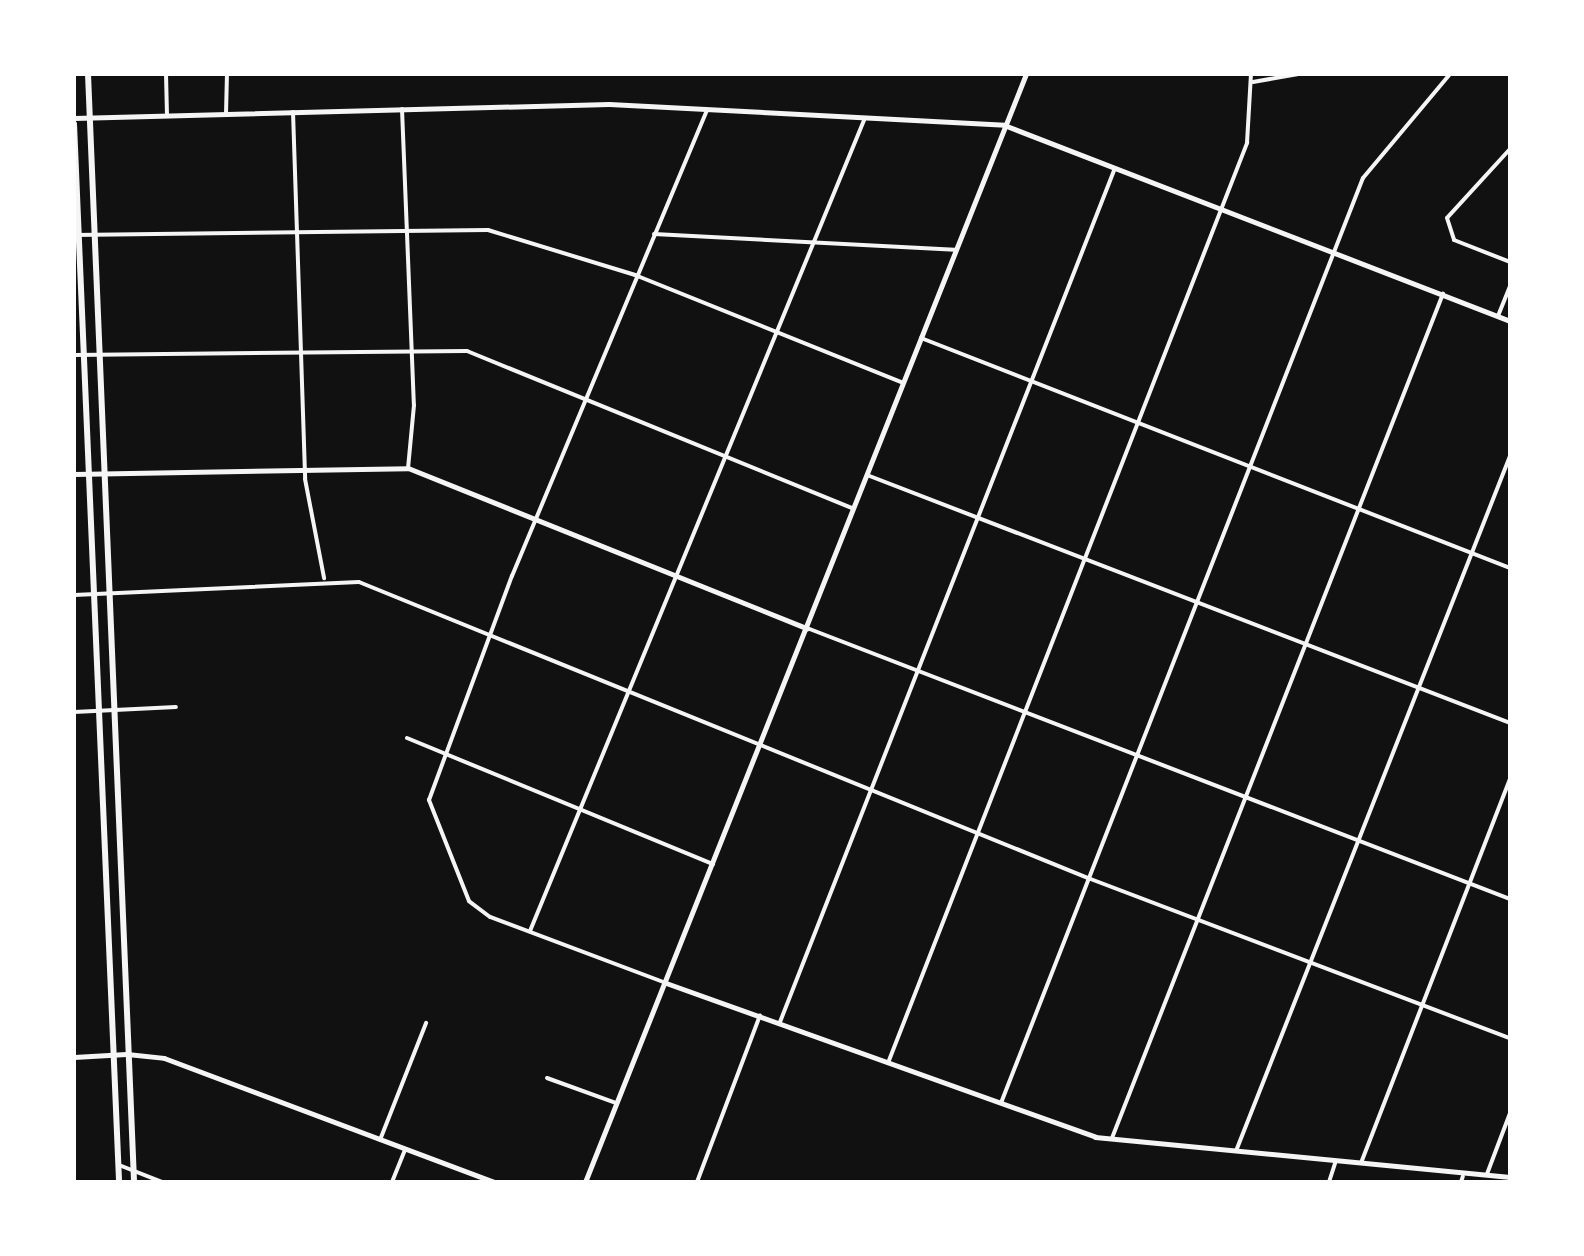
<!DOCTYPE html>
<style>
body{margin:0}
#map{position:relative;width:1584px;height:1256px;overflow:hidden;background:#111;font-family:Rubik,sans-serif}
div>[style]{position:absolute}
.minor>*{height:4px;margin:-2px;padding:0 2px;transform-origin:2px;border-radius:2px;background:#f5f5f5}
.tertiary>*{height:5px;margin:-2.5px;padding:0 2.5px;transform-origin:2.5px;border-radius:2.5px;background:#f5f5f5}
.secondary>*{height:5px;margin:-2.5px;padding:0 2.5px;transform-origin:2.5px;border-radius:2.5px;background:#f5f5f5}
.primary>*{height:6px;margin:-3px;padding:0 3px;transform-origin:3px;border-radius:3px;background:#f5f5f5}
span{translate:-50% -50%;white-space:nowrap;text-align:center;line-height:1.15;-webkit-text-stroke:6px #fff;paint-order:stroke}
.frame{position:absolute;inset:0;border:76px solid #fff;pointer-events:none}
</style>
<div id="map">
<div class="minor">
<i style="left:166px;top:74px;width:42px;rotate:88.6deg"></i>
<i style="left:1253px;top:82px;width:46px;rotate:-10.1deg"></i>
<i style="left:402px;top:109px;width:296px;rotate:87.7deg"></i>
<i style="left:414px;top:405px;width:63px;rotate:95.4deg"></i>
<i style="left:293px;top:112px;width:367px;rotate:88.1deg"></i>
<i style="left:305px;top:479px;width:101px;rotate:79.1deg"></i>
<i style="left:226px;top:114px;width:40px;rotate:-88.6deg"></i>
<i style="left:1510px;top:149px;width:93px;rotate:132.4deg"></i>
<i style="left:1447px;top:218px;width:23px;rotate:72deg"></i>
<i style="left:1454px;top:240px;width:60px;rotate:21.4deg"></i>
<i style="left:654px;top:234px;width:301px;rotate:3deg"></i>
<i style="left:74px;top:235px;width:414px;rotate:-0.7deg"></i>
<i style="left:488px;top:230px;width:154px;rotate:17deg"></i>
<i style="left:635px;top:275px;width:289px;rotate:21.9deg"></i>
<i style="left:1498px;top:316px;width:32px;rotate:-68deg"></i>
<i style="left:921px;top:338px;width:632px;rotate:21.33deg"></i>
<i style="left:74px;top:355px;width:393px;rotate:-0.6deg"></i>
<i style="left:467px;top:351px;width:416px;rotate:22.2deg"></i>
<i style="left:867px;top:475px;width:689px;rotate:21.09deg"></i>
<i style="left:74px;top:595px;width:285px;rotate:-2.6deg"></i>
<i style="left:359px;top:582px;width:787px;rotate:22.1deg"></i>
<i style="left:1088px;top:878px;width:451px;rotate:20.8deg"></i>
<i style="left:807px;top:628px;width:753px;rotate:21.08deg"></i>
<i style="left:74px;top:712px;width:102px;rotate:-2.8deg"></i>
<i style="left:407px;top:738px;width:331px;rotate:22.4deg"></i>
<i style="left:530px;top:931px;width:879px;rotate:-67.61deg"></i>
<i style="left:666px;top:983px;width:188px;rotate:-159.4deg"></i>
<i style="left:490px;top:917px;width:26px;rotate:-143deg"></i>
<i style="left:469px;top:901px;width:109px;rotate:-111.6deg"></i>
<i style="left:429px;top:800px;width:239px;rotate:-69.7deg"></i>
<i style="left:512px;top:576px;width:505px;rotate:-67.29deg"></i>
<i style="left:780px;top:1022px;width:917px;rotate:-68.58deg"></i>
<i style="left:888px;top:1063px;width:988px;rotate:-68.68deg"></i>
<i style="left:1247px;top:143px;width:69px;rotate:-86.7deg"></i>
<i style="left:547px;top:1078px;width:73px;rotate:19.9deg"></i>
<i style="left:1001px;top:1103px;width:993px;rotate:-68.63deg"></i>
<i style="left:1363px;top:178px;width:136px;rotate:-50.1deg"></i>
<i style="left:1112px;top:1138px;width:907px;rotate:-68.59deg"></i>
<i style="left:380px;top:1140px;width:126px;rotate:-68.5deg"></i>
<i style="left:1236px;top:1151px;width:747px;rotate:-68.48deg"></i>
<i style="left:1361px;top:1163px;width:413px;rotate:-68.8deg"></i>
<i style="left:119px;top:1165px;width:46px;rotate:21.6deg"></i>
<i style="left:1487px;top:1174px;width:65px;rotate:-69.3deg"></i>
<i style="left:392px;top:1182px;width:35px;rotate:-68deg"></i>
<i style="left:697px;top:1182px;width:178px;rotate:-69.3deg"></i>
<i style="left:1329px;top:1182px;width:20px;rotate:-72deg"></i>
<i style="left:1461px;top:1182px;width:6px;rotate:-72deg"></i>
</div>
<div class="tertiary">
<i style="left:74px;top:118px;width:535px;rotate:-1.5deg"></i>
<i style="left:609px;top:104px;width:396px;rotate:3deg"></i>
<i style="left:1004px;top:125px;width:543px;rotate:21.17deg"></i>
<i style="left:74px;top:474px;width:334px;rotate:-1deg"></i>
<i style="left:408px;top:468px;width:430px;rotate:21.9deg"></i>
<i style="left:666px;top:983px;width:456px;rotate:19.7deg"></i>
<i style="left:1095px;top:1137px;width:417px;rotate:5.5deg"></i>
<i style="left:127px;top:1054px;width:37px;rotate:6deg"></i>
<i style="left:164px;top:1058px;width:353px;rotate:20.6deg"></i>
<i style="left:585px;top:1182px;width:1193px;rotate:-68.3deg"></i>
</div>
<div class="secondary">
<i style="left:74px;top:1057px;width:52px;rotate:-3.3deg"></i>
</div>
<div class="primary">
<i style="left:88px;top:74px;width:1109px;rotate:87.62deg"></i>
<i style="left:74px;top:124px;width:1059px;rotate:87.56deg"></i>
</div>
<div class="frame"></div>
</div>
